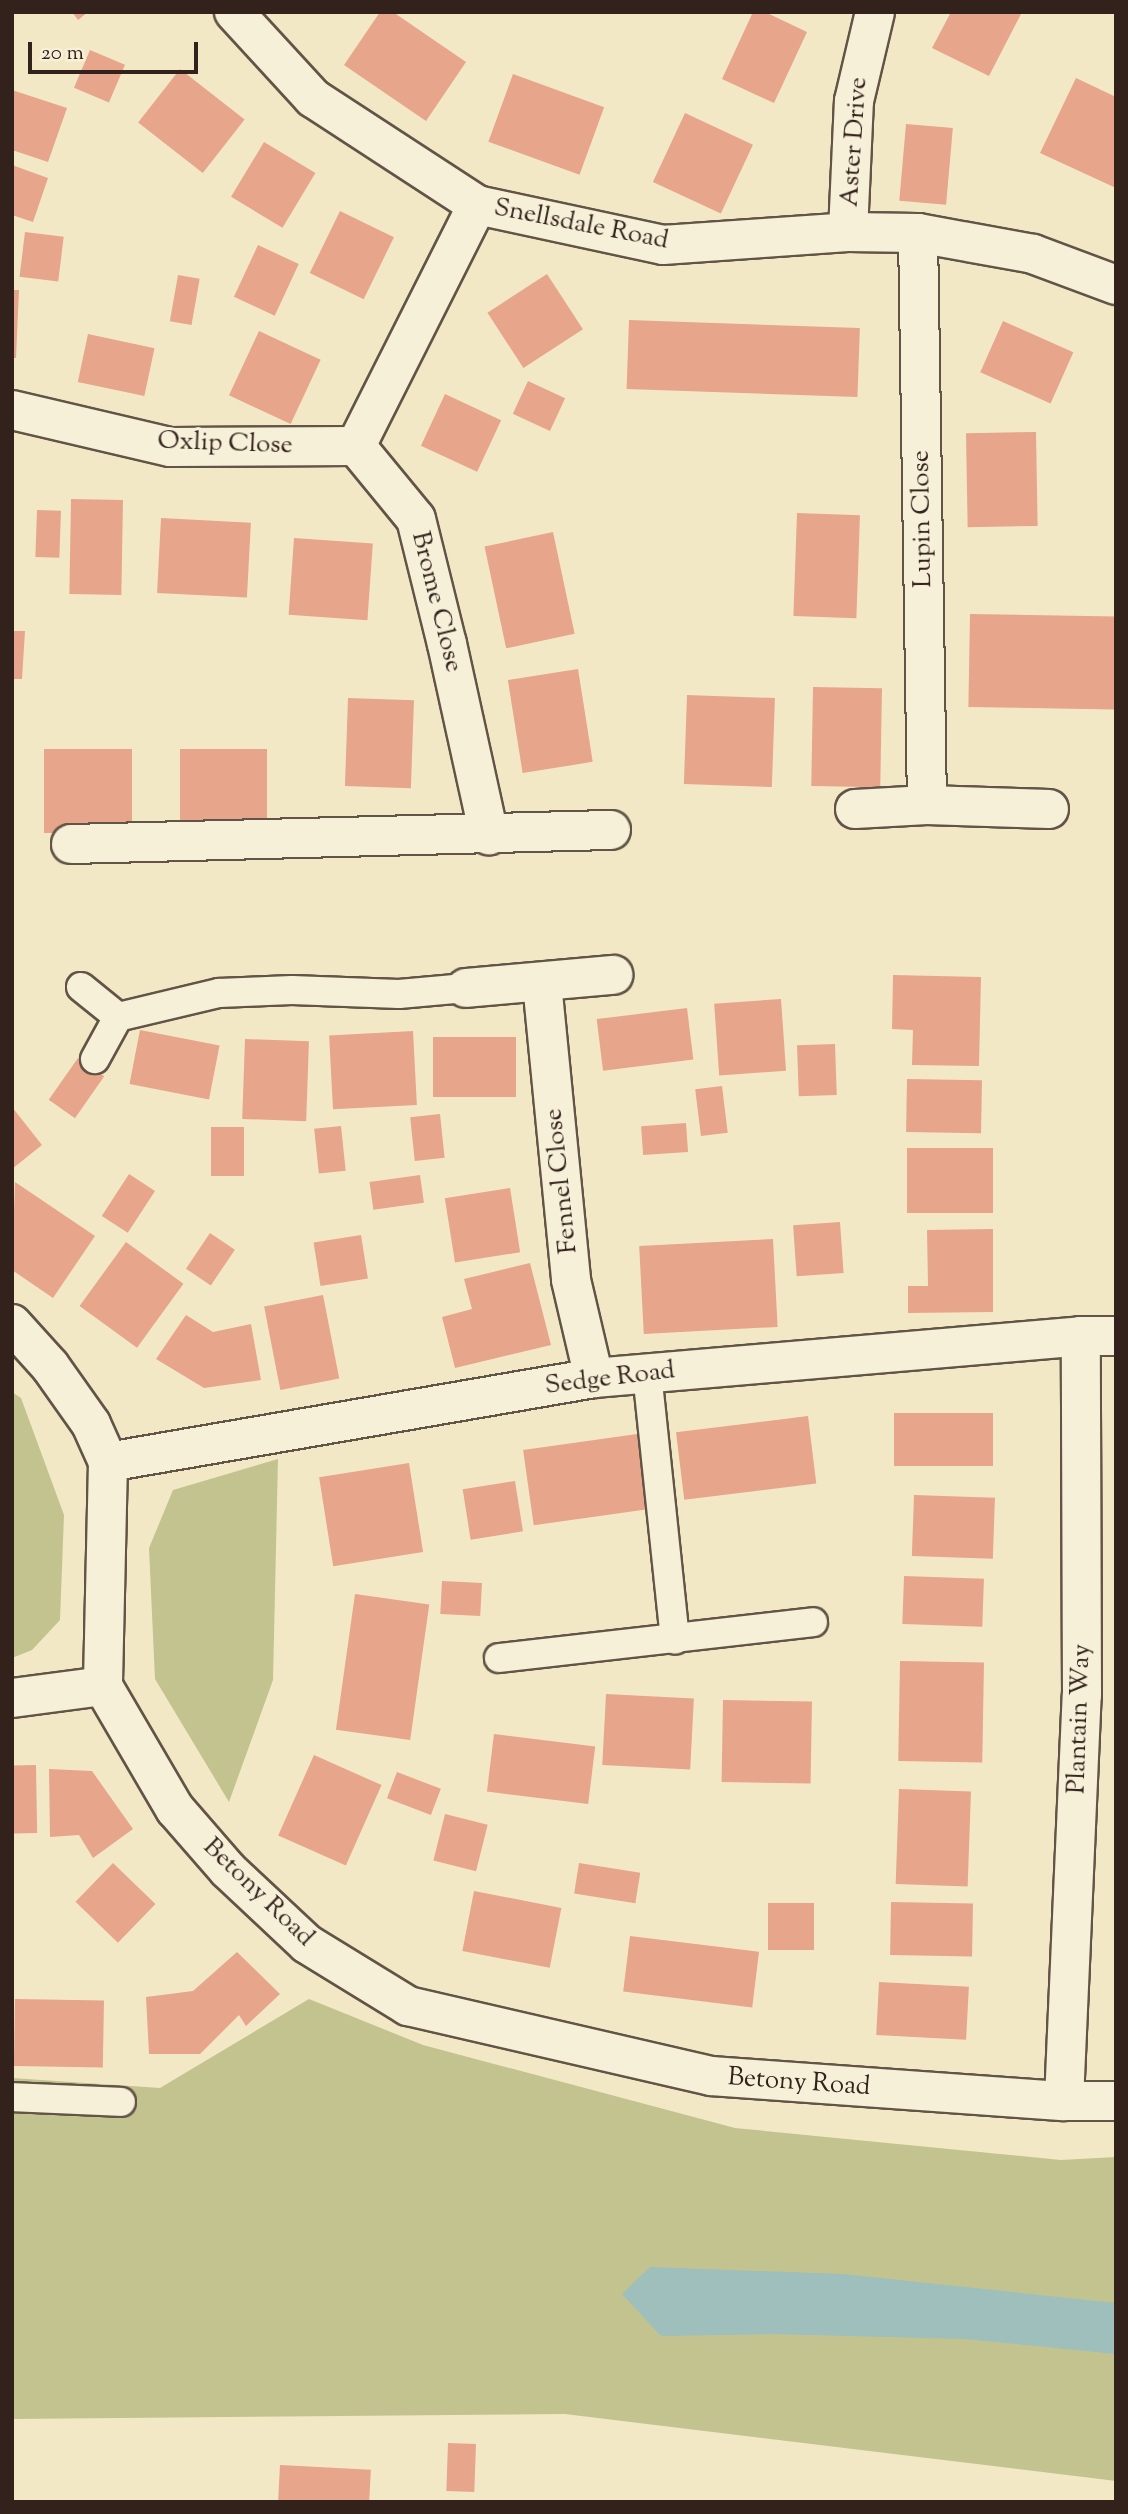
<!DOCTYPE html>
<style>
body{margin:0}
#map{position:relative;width:1128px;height:2514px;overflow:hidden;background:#f3e8c5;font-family:"Sorts Mill Goudy",serif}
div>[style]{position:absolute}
.green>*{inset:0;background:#c3c38f}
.water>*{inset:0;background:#9ebfbc}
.building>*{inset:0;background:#e7a58c;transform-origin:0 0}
.roads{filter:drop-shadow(2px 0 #625446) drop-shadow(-2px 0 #625446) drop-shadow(0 2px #625446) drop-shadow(0 -2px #625446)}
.lane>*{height:28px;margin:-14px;padding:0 14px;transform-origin:14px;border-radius:14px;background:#f7f0d9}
.street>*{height:38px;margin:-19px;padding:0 19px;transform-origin:19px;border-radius:19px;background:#f7f0d9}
span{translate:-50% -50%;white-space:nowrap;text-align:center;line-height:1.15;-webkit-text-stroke:6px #f7f0d9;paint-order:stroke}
.street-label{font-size:26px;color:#32221b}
.frame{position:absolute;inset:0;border:14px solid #32221b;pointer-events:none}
.scale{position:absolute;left:28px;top:42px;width:170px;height:32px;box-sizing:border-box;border:4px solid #32221b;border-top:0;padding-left:9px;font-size:21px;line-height:24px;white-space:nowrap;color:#32221b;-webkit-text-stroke:5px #f7f0d9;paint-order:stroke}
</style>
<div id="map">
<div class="green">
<i style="clip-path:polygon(12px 1392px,21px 1398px,64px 1515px,60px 1620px,32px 1650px,12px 1658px)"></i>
<i style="clip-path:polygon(278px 1459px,273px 1680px,229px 1802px,155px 1679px,149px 1548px,173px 1490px)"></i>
<i style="clip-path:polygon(309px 1999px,423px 2045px,735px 2128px,1061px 2160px,1116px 2157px,1116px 2481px,565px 2414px,12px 2419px,12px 2078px,160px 2088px)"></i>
</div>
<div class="water">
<i style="clip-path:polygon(650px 2267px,843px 2274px,1116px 2303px,1116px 2354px,965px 2339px,772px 2334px,661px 2336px,622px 2294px)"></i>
</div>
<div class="building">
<i style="clip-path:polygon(72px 12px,88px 12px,78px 20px)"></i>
<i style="clip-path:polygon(380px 12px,393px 12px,466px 62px,426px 121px,344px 65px)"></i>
<i style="clip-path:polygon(753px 12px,765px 12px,807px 32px,774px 103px,722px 79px)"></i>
<i style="clip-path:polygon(951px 12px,1022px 12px,989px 76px,932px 48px)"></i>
<i style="left:90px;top:50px;width:38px;height:41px;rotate:23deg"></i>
<i style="left:180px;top:69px;width:82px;height:68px;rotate:38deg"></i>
<i style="left:513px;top:74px;width:97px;height:72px;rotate:20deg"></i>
<i style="clip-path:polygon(1076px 78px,1116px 97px,1116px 188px,1040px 153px)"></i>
<i style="clip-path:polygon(12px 90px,67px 108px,48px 162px,12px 150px)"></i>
<i style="left:685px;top:113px;width:75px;height:76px;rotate:25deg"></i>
<i style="left:906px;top:124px;width:47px;height:77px;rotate:5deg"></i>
<i style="left:264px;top:142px;width:60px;height:64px;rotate:31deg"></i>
<i style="clip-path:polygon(12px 165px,48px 178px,33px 222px,12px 215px)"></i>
<i style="left:340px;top:211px;width:60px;height:69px;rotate:26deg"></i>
<i style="left:25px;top:232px;width:39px;height:45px;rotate:7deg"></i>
<i style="left:258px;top:245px;width:45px;height:57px;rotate:25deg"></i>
<i style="left:547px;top:274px;width:66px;height:71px;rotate:57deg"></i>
<i style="left:178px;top:275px;width:22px;height:47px;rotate:10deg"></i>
<i style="clip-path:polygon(12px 290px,19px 290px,16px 358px,12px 358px)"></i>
<i style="left:629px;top:320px;width:231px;height:69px;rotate:2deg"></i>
<i style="left:1003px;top:321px;width:77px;height:56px;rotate:24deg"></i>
<i style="left:259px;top:331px;width:68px;height:71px;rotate:25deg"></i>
<i style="left:88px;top:334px;width:68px;height:49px;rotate:12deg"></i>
<i style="left:528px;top:381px;width:41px;height:36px;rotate:25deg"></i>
<i style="left:445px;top:394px;width:62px;height:57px;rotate:25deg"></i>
<i style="left:1036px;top:432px;width:94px;height:70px;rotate:89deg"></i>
<i style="left:71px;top:499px;width:52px;height:95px;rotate:1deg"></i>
<i style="left:37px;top:510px;width:24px;height:47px;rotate:2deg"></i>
<i style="left:797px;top:513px;width:63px;height:103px;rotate:2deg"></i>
<i style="left:161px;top:518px;width:90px;height:75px;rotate:3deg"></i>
<i style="left:553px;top:532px;width:104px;height:70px;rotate:78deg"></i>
<i style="left:294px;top:538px;width:79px;height:77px;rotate:4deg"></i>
<i style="left:970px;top:614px;width:146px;height:93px;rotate:1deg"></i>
<i style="clip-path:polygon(12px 631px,25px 631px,22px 679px,12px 679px)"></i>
<i style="left:578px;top:669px;width:94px;height:71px;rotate:81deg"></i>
<i style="left:813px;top:687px;width:69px;height:99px;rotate:1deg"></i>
<i style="left:687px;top:695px;width:88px;height:89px;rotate:2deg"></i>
<i style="left:348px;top:698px;width:66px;height:88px;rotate:2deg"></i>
<i style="left:132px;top:749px;width:84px;height:88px;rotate:90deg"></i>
<i style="left:267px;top:749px;width:78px;height:87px;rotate:90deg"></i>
<i style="clip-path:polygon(893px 975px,981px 977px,979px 1066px,912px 1065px,913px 1030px,892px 1029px)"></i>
<i style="left:781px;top:999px;width:72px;height:67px;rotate:86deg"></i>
<i style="left:687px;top:1008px;width:52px;height:91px;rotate:83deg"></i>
<i style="left:140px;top:1030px;width:81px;height:55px;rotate:11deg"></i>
<i style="left:413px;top:1031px;width:74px;height:84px;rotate:87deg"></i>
<i style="left:516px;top:1037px;width:60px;height:83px;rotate:90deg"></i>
<i style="left:245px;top:1039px;width:64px;height:80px;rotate:2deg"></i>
<i style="left:835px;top:1044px;width:51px;height:38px;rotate:88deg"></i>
<i style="left:78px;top:1058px;width:32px;height:51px;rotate:35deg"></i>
<i style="left:907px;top:1079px;width:75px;height:53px;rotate:1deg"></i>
<i style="left:722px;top:1086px;width:47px;height:27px;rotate:83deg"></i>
<i style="clip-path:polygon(12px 1107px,42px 1145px,12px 1169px)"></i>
<i style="left:440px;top:1114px;width:44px;height:30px;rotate:84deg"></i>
<i style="left:686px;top:1123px;width:29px;height:45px;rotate:86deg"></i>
<i style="left:341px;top:1126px;width:45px;height:27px;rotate:84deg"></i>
<i style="left:211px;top:1127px;width:33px;height:49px"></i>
<i style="left:907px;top:1148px;width:86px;height:65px"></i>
<i style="left:129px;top:1174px;width:31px;height:50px;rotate:33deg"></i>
<i style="left:420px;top:1175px;width:28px;height:51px;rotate:82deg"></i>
<i style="clip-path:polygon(15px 1182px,95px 1236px,53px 1298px,12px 1270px)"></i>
<i style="left:510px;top:1188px;width:65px;height:66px;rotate:81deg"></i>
<i style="left:840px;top:1222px;width:51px;height:47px;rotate:86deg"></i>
<i style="clip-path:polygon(993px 1229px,993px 1312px,908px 1313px,908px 1286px,928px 1286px,927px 1230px)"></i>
<i style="left:210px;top:1233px;width:30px;height:43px;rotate:34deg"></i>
<i style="left:361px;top:1235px;width:44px;height:48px;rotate:81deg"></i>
<i style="left:773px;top:1239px;width:88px;height:134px;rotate:87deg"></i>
<i style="left:126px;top:1242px;width:71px;height:79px;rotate:36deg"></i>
<i style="clip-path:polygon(530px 1263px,551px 1345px,455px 1368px,442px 1317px,472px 1309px,464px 1279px)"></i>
<i style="left:323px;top:1295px;width:85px;height:60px;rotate:79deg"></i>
<i style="clip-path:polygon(186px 1315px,213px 1332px,251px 1324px,261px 1380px,204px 1388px,156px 1359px)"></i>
<i style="left:894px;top:1413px;width:99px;height:53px"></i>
<i style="left:808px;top:1416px;width:68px;height:133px;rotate:83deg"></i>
<i style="left:637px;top:1434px;width:76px;height:115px;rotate:82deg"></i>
<i style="left:409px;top:1463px;width:90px;height:91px;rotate:81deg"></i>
<i style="left:515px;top:1481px;width:51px;height:53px;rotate:81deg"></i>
<i style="left:914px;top:1495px;width:81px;height:61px;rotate:2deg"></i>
<i style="left:904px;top:1576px;width:80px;height:48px;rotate:2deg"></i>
<i style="left:442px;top:1581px;width:40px;height:33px;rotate:3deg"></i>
<i style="left:355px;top:1594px;width:75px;height:137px;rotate:8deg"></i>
<i style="left:900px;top:1661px;width:84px;height:100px;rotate:1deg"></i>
<i style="left:606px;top:1694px;width:88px;height:71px;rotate:3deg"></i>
<i style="left:723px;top:1700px;width:89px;height:82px;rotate:1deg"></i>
<i style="left:494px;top:1734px;width:102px;height:58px;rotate:7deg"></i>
<i style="left:314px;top:1755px;width:74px;height:88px;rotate:24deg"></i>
<i style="left:36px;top:1765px;width:68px;height:24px;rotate:89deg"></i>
<i style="clip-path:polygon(49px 1769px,92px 1771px,133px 1829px,93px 1858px,79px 1835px,50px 1837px)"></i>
<i style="left:397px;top:1772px;width:47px;height:28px;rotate:21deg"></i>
<i style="left:899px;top:1789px;width:72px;height:95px;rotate:2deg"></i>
<i style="left:445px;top:1814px;width:44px;height:48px;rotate:14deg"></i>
<i style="left:113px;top:1863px;width:59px;height:54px;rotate:44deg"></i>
<i style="left:579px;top:1863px;width:62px;height:31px;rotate:9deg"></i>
<i style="left:474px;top:1891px;width:89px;height:61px;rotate:11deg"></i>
<i style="left:891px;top:1902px;width:82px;height:53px;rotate:1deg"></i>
<i style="left:814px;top:1903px;width:47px;height:46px;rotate:90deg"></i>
<i style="left:630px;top:1936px;width:130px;height:56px;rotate:7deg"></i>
<i style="clip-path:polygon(237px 1952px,280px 1994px,246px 2026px,239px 2015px,200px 2054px,149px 2054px,146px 1997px,193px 1991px)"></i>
<i style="left:879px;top:1982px;width:90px;height:53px;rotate:3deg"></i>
<i style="left:15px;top:1999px;width:89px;height:67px;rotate:1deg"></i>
<i style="left:448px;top:2443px;width:28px;height:48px;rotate:2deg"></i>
<i style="left:280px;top:2465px;width:91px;height:37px;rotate:3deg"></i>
</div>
<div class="roads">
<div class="lane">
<i style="left:81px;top:987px;width:48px;rotate:39deg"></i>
<i style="left:118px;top:1017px;width:48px;rotate:118.7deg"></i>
<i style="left:118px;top:1017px;width:104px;rotate:-13.4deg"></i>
<i style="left:219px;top:993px;width:73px;rotate:-2.4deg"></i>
<i style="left:292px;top:990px;width:107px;rotate:2.1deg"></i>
<i style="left:399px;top:994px;width:67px;rotate:-5.1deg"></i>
<i style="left:647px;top:1373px;width:268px;rotate:84deg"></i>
<i style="left:499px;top:1658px;width:316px;rotate:-6.5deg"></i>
<i style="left:12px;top:2097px;width:109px;rotate:2.6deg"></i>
</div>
<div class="street">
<i style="left:234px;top:12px;width:117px;rotate:47.4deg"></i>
<i style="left:313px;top:98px;width:196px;rotate:33.1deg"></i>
<i style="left:477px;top:205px;width:190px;rotate:12.1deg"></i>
<i style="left:663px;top:245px;width:185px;rotate:-4deg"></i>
<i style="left:848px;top:232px;width:70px;rotate:0.8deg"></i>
<i style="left:918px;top:233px;width:117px;rotate:10.3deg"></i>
<i style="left:1033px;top:254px;width:89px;rotate:20.5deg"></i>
<i style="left:848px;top:232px;width:131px;rotate:-87.4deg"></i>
<i style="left:854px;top:101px;width:91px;rotate:-76.7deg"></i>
<i style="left:918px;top:233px;width:572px;rotate:89.1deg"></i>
<i style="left:12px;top:410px;width:162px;rotate:13.2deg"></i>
<i style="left:170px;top:447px;width:186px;rotate:-0.3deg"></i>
<i style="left:356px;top:446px;width:94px;rotate:50.6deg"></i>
<i style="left:416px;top:519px;width:129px;rotate:76.1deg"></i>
<i style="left:447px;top:644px;width:196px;rotate:77.6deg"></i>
<i style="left:356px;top:446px;width:270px;rotate:-63.3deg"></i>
<i style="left:855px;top:809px;width:72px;rotate:-3.2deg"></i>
<i style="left:927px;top:805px;width:122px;rotate:1.9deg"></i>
<i style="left:71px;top:844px;width:540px;rotate:-1.49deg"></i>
<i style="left:542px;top:983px;width:298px;rotate:84.4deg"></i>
<i style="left:571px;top:1280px;width:101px;rotate:76.8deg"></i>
<i style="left:466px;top:988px;width:148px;rotate:-5.1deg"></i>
<i style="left:12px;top:1324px;width:57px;rotate:47.9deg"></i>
<i style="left:50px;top:1366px;width:71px;rotate:54.7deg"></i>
<i style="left:91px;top:1424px;width:42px;rotate:65.9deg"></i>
<i style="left:108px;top:1462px;width:224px;rotate:91.3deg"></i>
<i style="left:103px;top:1686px;width:143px;rotate:59.7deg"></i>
<i style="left:175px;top:1809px;width:81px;rotate:49deg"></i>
<i style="left:228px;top:1870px;width:108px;rotate:43.1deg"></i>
<i style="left:307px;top:1944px;width:119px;rotate:31.5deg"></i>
<i style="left:408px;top:2006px;width:311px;rotate:13deg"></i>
<i style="left:711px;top:2076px;width:354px;rotate:4.1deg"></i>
<i style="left:1064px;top:2101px;width:52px"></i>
<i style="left:108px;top:1462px;width:493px;rotate:-9.8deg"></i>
<i style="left:594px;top:1378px;width:489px;rotate:-4.9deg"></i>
<i style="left:1081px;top:1336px;width:35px"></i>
<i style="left:12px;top:1698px;width:92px;rotate:-7.5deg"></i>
<i style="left:1064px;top:2101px;width:406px;rotate:-87.5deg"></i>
<i style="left:1082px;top:1695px;width:359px;rotate:-90.2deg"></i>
</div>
</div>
<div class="street-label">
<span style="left:855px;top:142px;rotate:-86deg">Aster Drive</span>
<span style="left:581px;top:225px;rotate:11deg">Snellsdale Road</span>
<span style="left:225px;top:444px;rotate:2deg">Oxlip Close</span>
<span style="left:923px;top:519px;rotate:-91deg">Lupin Close</span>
<span style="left:436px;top:602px;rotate:76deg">Brome Close</span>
<span style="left:562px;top:1181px;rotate:-96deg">Fennel Close</span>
<span style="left:610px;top:1379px;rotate:-7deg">Sedge Road</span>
<span style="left:1080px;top:1719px;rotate:-88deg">Plantain Way</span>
<span style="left:258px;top:1893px;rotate:44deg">Betony Road</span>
<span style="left:799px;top:2083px;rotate:4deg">Betony Road</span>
</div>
<div class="frame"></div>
<div class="scale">20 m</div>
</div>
